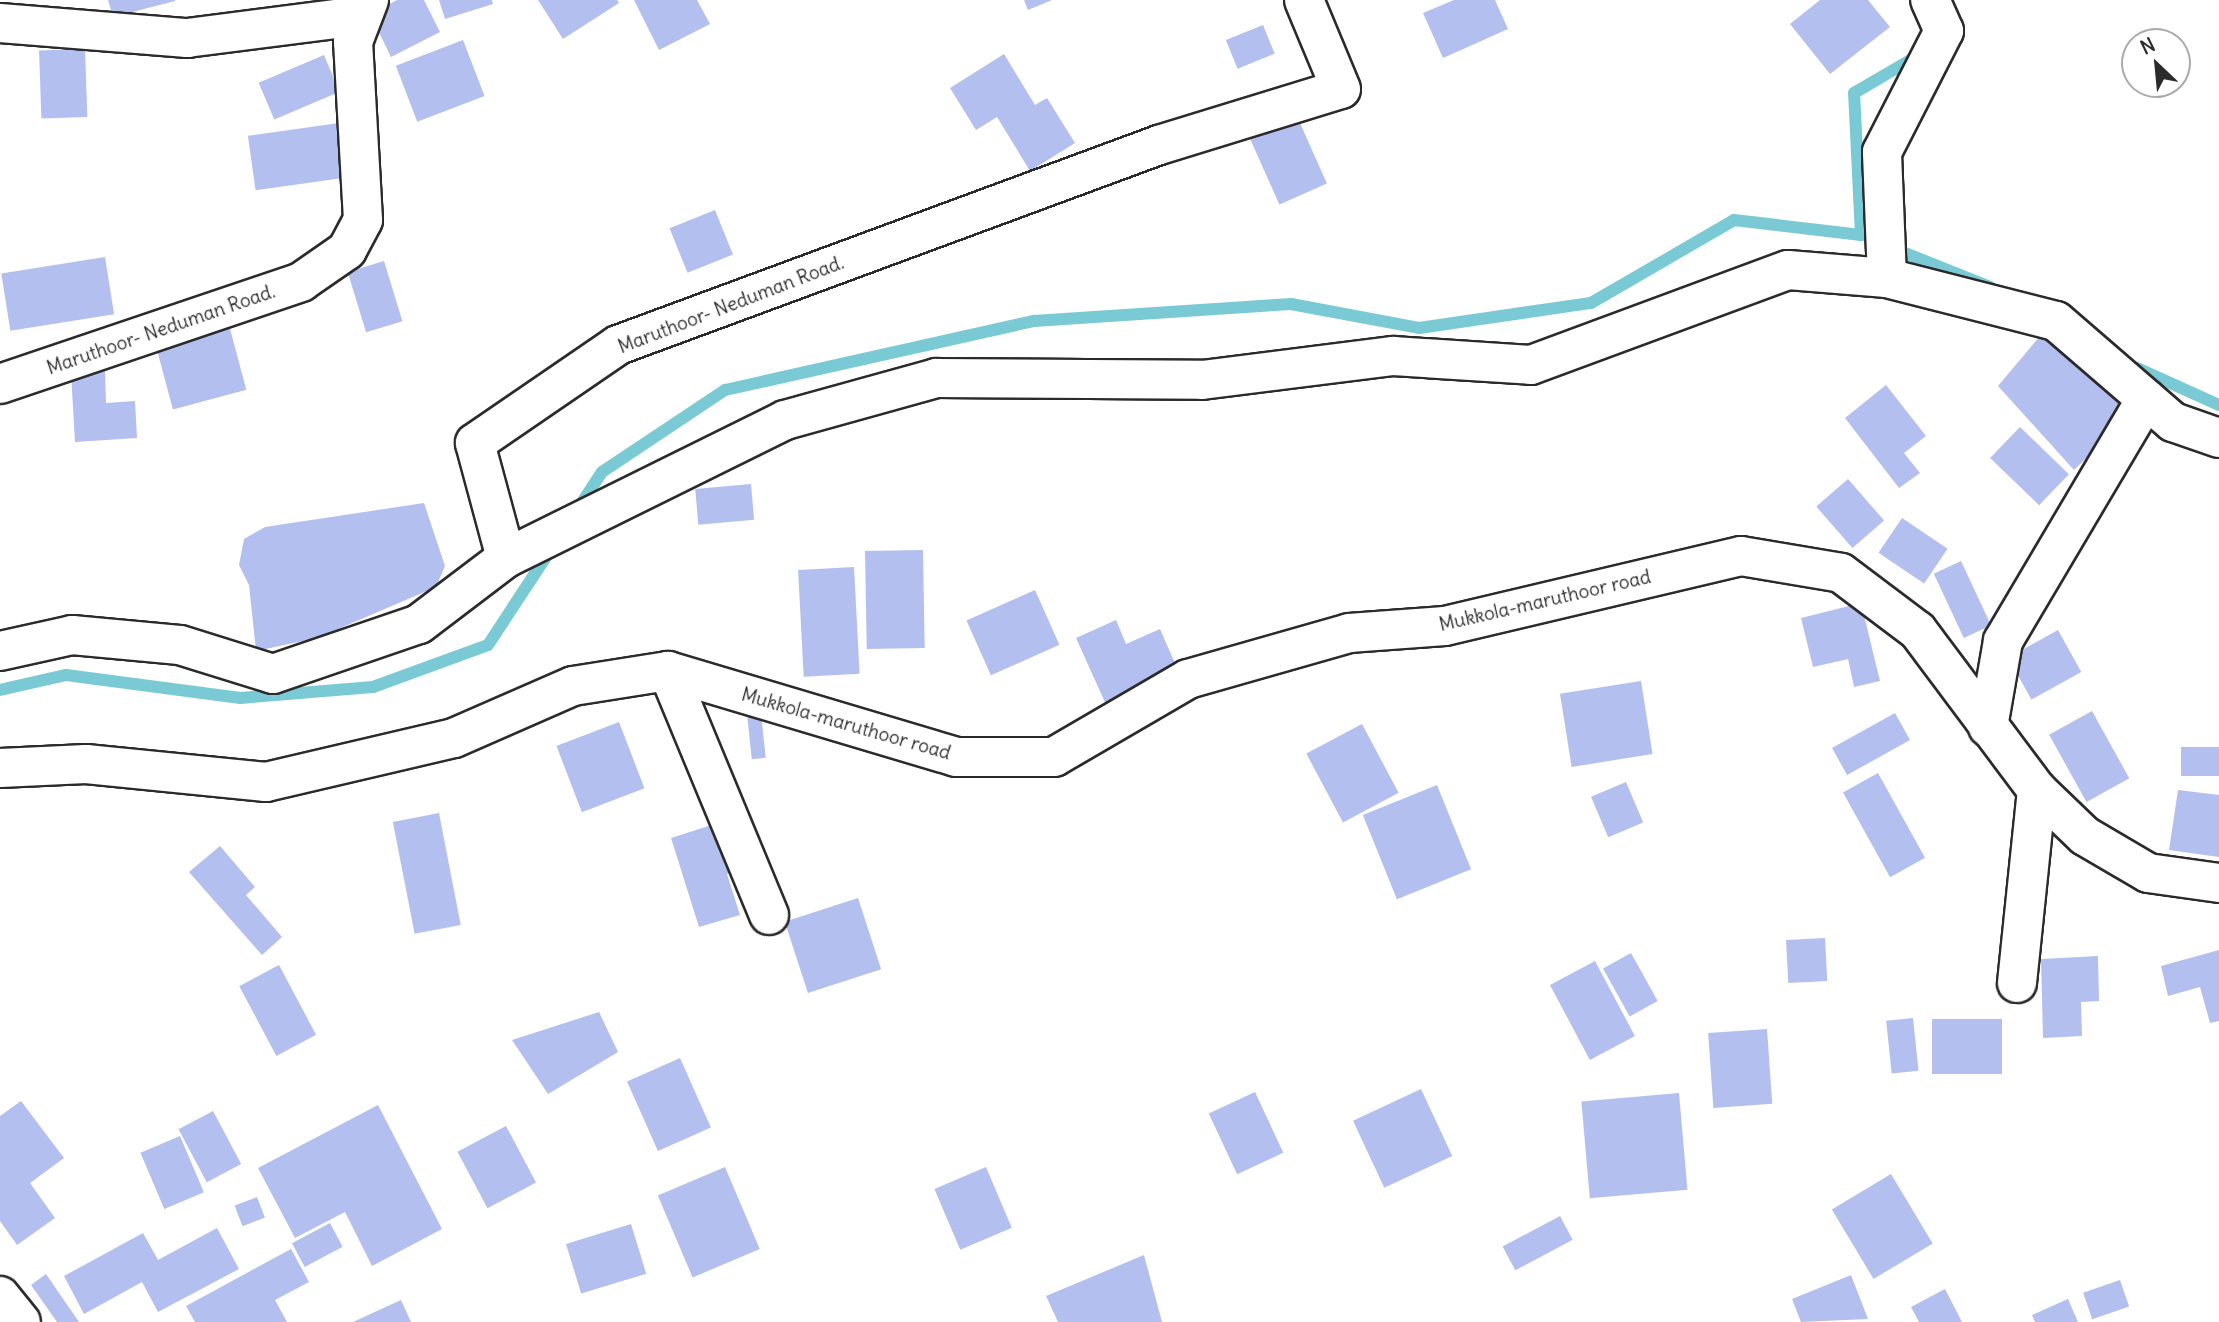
<!DOCTYPE html>
<style>
body{margin:0}
#map{position:relative;width:2219px;height:1322px;overflow:hidden;background:#fff;font-family:Delius,sans-serif}
div>[style]{position:absolute}
.stream>*{height:12px;margin:-6px;padding:0 6px;transform-origin:6px;border-radius:6px;background:#7acad5}
.building>*{inset:0;background:#b3bfef;transform-origin:0 0}
.roads{filter:drop-shadow(2px 0 #2b2b2b) drop-shadow(-2px 0 #2b2b2b) drop-shadow(0 2px #2b2b2b) drop-shadow(0 -2px #2b2b2b)}
.minor>*{height:38px;margin:-19px;padding:0 19px;transform-origin:19px;border-radius:19px;background:#fff}
span{translate:-50% -50%;white-space:nowrap;text-align:center;line-height:1.15;-webkit-text-stroke:5px #fff;paint-order:stroke}
.street-label{font-size:19px;color:#2b2b2b}
.north{position:absolute;left:2121px;top:28px;width:70px;height:70px;box-sizing:border-box;background:#fff;border:2px solid #aaa;border-radius:50%;rotate:334deg;font-size:19px;font-weight:700;line-height:28px;text-align:center;color:#2b2b2b}
.north::after{content:'';display:block;margin:auto;width:24px;height:32px;background:#2b2b2b;clip-path:polygon(50% 0,100% 100%,50% 72%,0 100%)}
</style>
<div id="map">
<div class="stream">
<i style="left:1890px;top:247px;width:108px;rotate:21.8deg"></i>
<i style="left:2137px;top:368px;width:90px;rotate:24.3deg"></i>
<i style="left:577px;top:510px;width:45px;rotate:-56.7deg"></i>
<i style="left:602px;top:472px;width:148px;rotate:-33.7deg"></i>
<i style="left:725px;top:390px;width:317px;rotate:-12.6deg"></i>
<i style="left:1034px;top:321px;width:258px;rotate:-3.8deg"></i>
<i style="left:1291px;top:304px;width:130px;rotate:10.6deg"></i>
<i style="left:1419px;top:328px;width:174px;rotate:-8.3deg"></i>
<i style="left:1591px;top:303px;width:165px;rotate:-30.1deg"></i>
<i style="left:1734px;top:220px;width:128px;rotate:6.7deg"></i>
<i style="left:1861px;top:235px;width:142px;rotate:-92.8deg"></i>
<i style="left:1854px;top:93px;width:75px;rotate:-30.3deg"></i>
<i style="left:0;top:690px;width:68px;rotate:-12.8deg"></i>
<i style="left:66px;top:675px;width:176px;rotate:7.5deg"></i>
<i style="left:240px;top:698px;width:133px;rotate:-4.7deg"></i>
<i style="left:373px;top:687px;width:122px;rotate:-20.1deg"></i>
<i style="left:488px;top:645px;width:115px;rotate:-56.7deg"></i>
</div>
<div class="building">
<i style="clip-path:polygon(108px 0,175px 0,175px 1px,113px 17px)"></i>
<i style="clip-path:polygon(397px 0,424px 0,440px 32px,391px 57px,370px 14px)"></i>
<i style="clip-path:polygon(439px 0,492px 0,493px 4px,445px 19px)"></i>
<i style="clip-path:polygon(538px 0,617px 0,619px 3px,563px 39px)"></i>
<i style="clip-path:polygon(634px 0,697px 0,710px 24px,659px 50px)"></i>
<i style="clip-path:polygon(1024px 0,1052px 0,1028px 10px)"></i>
<i style="clip-path:polygon(1454px 0,1495px 0,1508px 29px,1443px 58px,1423px 13px)"></i>
<i style="clip-path:polygon(1820px 0,1868px 0,1890px 27px,1830px 74px,1790px 24px)"></i>
<i style="left:1263px;top:25px;width:31px;height:40px;rotate:68deg"></i>
<i style="left:463px;top:40px;width:60px;height:72px;rotate:69deg"></i>
<i style="left:85px;top:49px;width:68px;height:46px;rotate:88deg"></i>
<i style="clip-path:polygon(1004px 54px,1035px 105px,1047px 98px,1075px 143px,1030px 171px,997px 117px,976px 130px,950px 88px)"></i>
<i style="left:324px;top:55px;width:40px;height:71px;rotate:67deg"></i>
<i style="left:1296px;top:114px;width:76px;height:52px;rotate:66deg"></i>
<i style="left:339px;top:123px;width:55px;height:92px;rotate:82deg"></i>
<i style="left:715px;top:210px;width:48px;height:49px;rotate:68deg"></i>
<i style="left:105px;top:257px;width:58px;height:105px;rotate:81deg"></i>
<i style="left:384px;top:261px;width:63px;height:38px;rotate:73deg"></i>
<i style="clip-path:polygon(2051px 323px,2140px 406px,2074px 470px,1998px 386px)"></i>
<i style="left:229px;top:325px;width:67px;height:76px;rotate:75deg"></i>
<i style="clip-path:polygon(105px 371px,106px 403px,135px 401px,137px 438px,75px 442px,71px 373px)"></i>
<i style="clip-path:polygon(1886px 385px,1926px 436px,1904px 453px,1920px 473px,1899px 488px,1845px 418px)"></i>
<i style="left:2020px;top:427px;width:68px;height:43px;rotate:44deg"></i>
<i style="left:1848px;top:479px;width:55px;height:42px;rotate:49deg"></i>
<i style="left:751px;top:484px;width:36px;height:56px;rotate:85deg"></i>
<i style="clip-path:polygon(424px 503px,445px 566px,436px 587px,317px 638px,256px 651px,249px 585px,239px 565px,244px 539px,265px 527px)"></i>
<i style="left:1902px;top:518px;width:55px;height:42px;rotate:34deg"></i>
<i style="left:923px;top:550px;width:98px;height:58px;rotate:89deg"></i>
<i style="left:1961px;top:561px;width:71px;height:30px;rotate:65deg"></i>
<i style="left:854px;top:567px;width:107px;height:56px;rotate:87deg"></i>
<i style="left:1035px;top:590px;width:60px;height:75px;rotate:66deg"></i>
<i style="clip-path:polygon(1861px 603px,1880px 681px,1854px 687px,1848px 659px,1813px 667px,1801px 618px)"></i>
<i style="clip-path:polygon(1116px 620px,1126px 644px,1160px 629px,1181px 677px,1108px 709px,1076px 638px)"></i>
<i style="left:2058px;top:630px;width:48px;height:57px;rotate:61deg"></i>
<i style="left:1641px;top:681px;width:74px;height:82px;rotate:81deg"></i>
<i style="left:2092px;top:711px;width:77px;height:49px;rotate:61deg"></i>
<i style="left:761px;top:713px;width:45px;height:14px;rotate:84deg"></i>
<i style="left:1895px;top:713px;width:31px;height:72px;rotate:61deg"></i>
<i style="left:619px;top:722px;width:71px;height:67px;rotate:69deg"></i>
<i style="left:1362px;top:724px;width:78px;height:63px;rotate:62deg"></i>
<i style="left:2219px;top:747px;width:29px;height:38px;rotate:90deg"></i>
<i style="left:1878px;top:773px;width:97px;height:40px;rotate:61deg"></i>
<i style="left:1626px;top:782px;width:44px;height:38px;rotate:67deg"></i>
<i style="left:1437px;top:785px;width:91px;height:80px;rotate:68deg"></i>
<i style="clip-path:polygon(2178px 790px,2219px 795px,2219px 857px,2169px 850px)"></i>
<i style="left:439px;top:813px;width:114px;height:47px;rotate:79deg"></i>
<i style="clip-path:polygon(724px 821px,739px 870px,727px 874px,740px 915px,699px 927px,671px 838px)"></i>
<i style="clip-path:polygon(220px 846px,255px 887px,246px 895px,282px 937px,262px 955px,189px 872px)"></i>
<i style="left:858px;top:898px;width:75px;height:77px;rotate:72deg"></i>
<i style="left:1825px;top:938px;width:43px;height:39px;rotate:87deg"></i>
<i style="clip-path:polygon(2219px 950px,2219px 1021px,2210px 1023px,2200px 987px,2168px 996px,2161px 966px)"></i>
<i style="left:1631px;top:953px;width:55px;height:32px;rotate:61deg"></i>
<i style="clip-path:polygon(2098px 956px,2099px 1001px,2081px 1002px,2082px 1036px,2043px 1038px,2041px 959px)"></i>
<i style="left:1595px;top:961px;width:85px;height:51px;rotate:62deg"></i>
<i style="left:279px;top:965px;width:79px;height:45px;rotate:62deg"></i>
<i style="clip-path:polygon(599px 1012px,618px 1052px,548px 1094px,512px 1040px)"></i>
<i style="left:1913px;top:1018px;width:53px;height:27px;rotate:84deg"></i>
<i style="left:1932px;top:1019px;width:70px;height:55px"></i>
<i style="left:1767px;top:1029px;width:75px;height:59px;rotate:86deg"></i>
<i style="left:680px;top:1058px;width:76px;height:58px;rotate:66deg"></i>
<i style="left:1421px;top:1089px;width:74px;height:75px;rotate:65deg"></i>
<i style="left:1255px;top:1092px;width:67px;height:51px;rotate:65deg"></i>
<i style="left:1679px;top:1093px;width:97px;height:98px;rotate:85deg"></i>
<i style="clip-path:polygon(21px 1101px,64px 1158px,30px 1183px,55px 1218px,17px 1245px,0 1221px,0 1116px)"></i>
<i style="clip-path:polygon(378px 1105px,442px 1229px,372px 1266px,345px 1212px,295px 1238px,258px 1168px)"></i>
<i style="left:213px;top:1111px;width:60px;height:39px;rotate:62deg"></i>
<i style="left:506px;top:1126px;width:64px;height:55px;rotate:62deg"></i>
<i style="left:180px;top:1136px;width:61px;height:43px;rotate:67deg"></i>
<i style="left:725px;top:1167px;width:89px;height:73px;rotate:67deg"></i>
<i style="left:986px;top:1167px;width:66px;height:56px;rotate:67deg"></i>
<i style="left:1891px;top:1174px;width:81px;height:69px;rotate:59deg"></i>
<i style="left:257px;top:1197px;width:22px;height:24px;rotate:69deg"></i>
<i style="left:1560px;top:1216px;width:27px;height:65px;rotate:62deg"></i>
<i style="left:330px;top:1223px;width:27px;height:43px;rotate:62deg"></i>
<i style="left:631px;top:1224px;width:52px;height:68px;rotate:73deg"></i>
<i style="clip-path:polygon(217px 1228px,239px 1269px,158px 1312px,142px 1282px,84px 1314px,64px 1276px,143px 1233px,158px 1260px)"></i>
<i style="clip-path:polygon(291px 1249px,309px 1282px,275px 1300px,287px 1322px,195px 1322px,186px 1306px)"></i>
<i style="clip-path:polygon(1144px 1255px,1162px 1322px,1058px 1322px,1046px 1296px)"></i>
<i style="clip-path:polygon(46px 1274px,79px 1322px,57px 1322px,31px 1285px)"></i>
<i style="clip-path:polygon(1851px 1275px,1868px 1319px,1801px 1322px,1792px 1299px)"></i>
<i style="left:2120px;top:1280px;width:28px;height:39px;rotate:71deg"></i>
<i style="clip-path:polygon(1945px 1289px,1962px 1322px,1919px 1322px,1911px 1307px)"></i>
<i style="clip-path:polygon(2068px 1299px,2078px 1322px,2035px 1322px,2032px 1315px)"></i>
<i style="clip-path:polygon(401px 1300px,411px 1322px,353px 1322px)"></i>
</div>
<div class="roads">
<div class="minor">
<i style="left:0;top:23px;width:188px;rotate:4.6deg"></i>
<i style="left:187px;top:38px;width:172px;rotate:-7.3deg"></i>
<i style="left:1887px;top:278px;width:126px;rotate:-92.3deg"></i>
<i style="left:1882px;top:152px;width:136px;rotate:-62.9deg"></i>
<i style="left:1944px;top:31px;width:34px;rotate:-114deg"></i>
<i style="left:0;top:384px;width:318px;rotate:-18.7deg"></i>
<i style="left:301px;top:282px;width:56px;rotate:-34.8deg"></i>
<i style="left:347px;top:250px;width:34px;rotate:-62deg"></i>
<i style="left:363px;top:220px;width:178px;rotate:-93.2deg"></i>
<i style="left:353px;top:42px;width:45px;rotate:-69.1deg"></i>
<i style="left:506px;top:558px;width:311px;rotate:-26.3deg"></i>
<i style="left:785px;top:420px;width:157px;rotate:-15.5deg"></i>
<i style="left:936px;top:378px;width:266px;rotate:0.4deg"></i>
<i style="left:1202px;top:380px;width:193px;rotate:-7.2deg"></i>
<i style="left:1393px;top:356px;width:138px;rotate:3.7deg"></i>
<i style="left:1531px;top:365px;width:274px;rotate:-20.3deg"></i>
<i style="left:1788px;top:270px;width:99px;rotate:4.6deg"></i>
<i style="left:1887px;top:278px;width:174px;rotate:14.3deg"></i>
<i style="left:2056px;top:321px;width:155px;rotate:40.8deg"></i>
<i style="left:2173px;top:422px;width:49px;rotate:19.2deg"></i>
<i style="left:0;top:651px;width:74px;rotate:-12.5deg"></i>
<i style="left:72px;top:635px;width:108px;rotate:5.3deg"></i>
<i style="left:180px;top:645px;width:97px;rotate:17.3deg"></i>
<i style="left:273px;top:674px;width:154px;rotate:-18.9deg"></i>
<i style="left:419px;top:624px;width:109px;rotate:-37.2deg"></i>
<i style="left:506px;top:558px;width:119px;rotate:-105.1deg"></i>
<i style="left:475px;top:443px;width:173px;rotate:-34.4deg"></i>
<i style="left:618px;top:345px;width:577px;rotate:-20.29deg"></i>
<i style="left:1159px;top:145px;width:190px;rotate:-17.1deg"></i>
<i style="left:1341px;top:89px;width:96px;rotate:-112.6deg"></i>
<i style="left:668px;top:671px;width:264px;rotate:67.5deg"></i>
<i style="left:1988px;top:727px;width:87px;rotate:-80.1deg"></i>
<i style="left:2003px;top:641px;width:281px;rotate:-59.4deg"></i>
<i style="left:0;top:768px;width:86px;rotate:-2.7deg"></i>
<i style="left:86px;top:764px;width:181px;rotate:5.7deg"></i>
<i style="left:266px;top:782px;width:193px;rotate:-13.2deg"></i>
<i style="left:454px;top:738px;width:130px;rotate:-23.6deg"></i>
<i style="left:573px;top:686px;width:96px;rotate:-9deg"></i>
<i style="left:668px;top:671px;width:301px;rotate:16.6deg"></i>
<i style="left:956px;top:757px;width:98px"></i>
<i style="left:1054px;top:757px;width:155px;rotate:-30.2deg"></i>
<i style="left:1188px;top:679px;width:167px;rotate:-15.9deg"></i>
<i style="left:1349px;top:633px;width:96px;rotate:-4.2deg"></i>
<i style="left:1445px;top:626px;width:304px;rotate:-13.3deg"></i>
<i style="left:1741px;top:556px;width:101px;rotate:9.6deg"></i>
<i style="left:1841px;top:573px;width:96px;rotate:37deg"></i>
<i style="left:1918px;top:631px;width:199px;rotate:53.2deg"></i>
<i style="left:2037px;top:790px;width:66px;rotate:43.8deg"></i>
<i style="left:2085px;top:836px;width:73px;rotate:30.4deg"></i>
<i style="left:2148px;top:873px;width:72px;rotate:8deg"></i>
<i style="left:2017px;top:983px;width:194px;rotate:-84.1deg"></i>
<i style="left:0;top:1296px;width:33px;rotate:51deg"></i>
</div>
</div>
<div class="street-label">
<span style="left:731px;top:305px;rotate:-21deg">Maruthoor- Neduman Road.</span>
<span style="left:161px;top:330px;rotate:-19deg">Maruthoor- Neduman Road.</span>
<span style="left:1545px;top:601px;rotate:-13deg">Mukkola-maruthoor road</span>
<span style="left:846px;top:724px;rotate:16deg">Mukkola-maruthoor road</span>
</div>
<div class="north">N</div>
</div>
